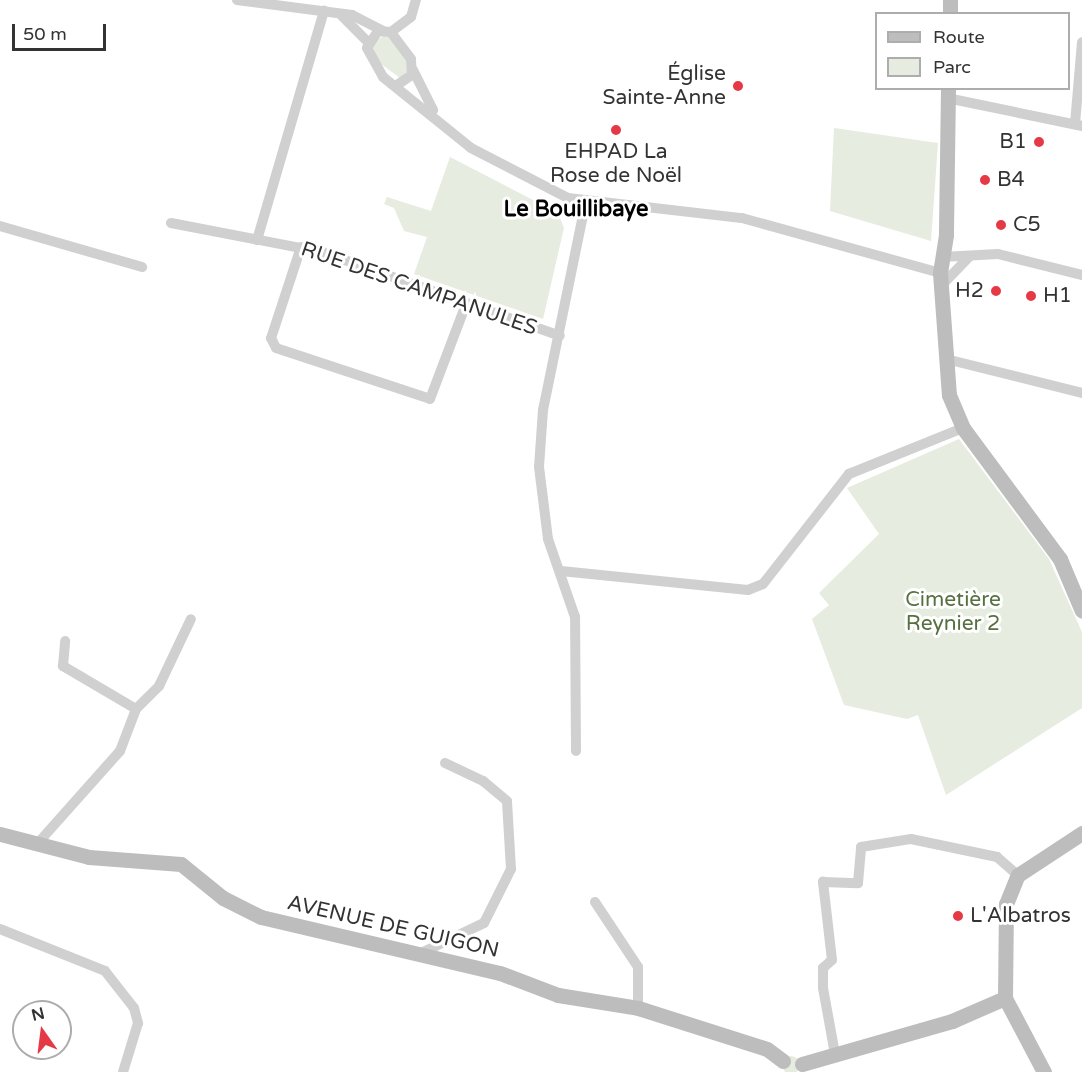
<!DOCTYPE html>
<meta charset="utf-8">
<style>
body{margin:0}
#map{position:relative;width:1082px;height:1072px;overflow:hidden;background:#fff;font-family:"Varela Round",sans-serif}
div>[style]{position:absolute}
.green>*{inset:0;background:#e6ecdf}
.round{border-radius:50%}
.street>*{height:10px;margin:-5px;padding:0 5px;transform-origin:5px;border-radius:5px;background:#d0d0d0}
.secondary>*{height:15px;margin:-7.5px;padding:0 7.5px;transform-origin:7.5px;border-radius:7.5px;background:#bdbdbd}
.dots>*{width:16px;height:16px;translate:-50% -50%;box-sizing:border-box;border:3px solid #fff;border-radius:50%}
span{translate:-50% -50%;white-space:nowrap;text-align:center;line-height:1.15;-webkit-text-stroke:6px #fff;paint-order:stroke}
.poi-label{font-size:21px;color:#333}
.right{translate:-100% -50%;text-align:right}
.left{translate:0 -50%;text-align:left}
.street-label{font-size:21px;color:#333}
.park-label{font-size:21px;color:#56703f}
.neighbourhood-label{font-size:22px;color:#000;font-weight:700}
.legend{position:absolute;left:875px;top:12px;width:195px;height:78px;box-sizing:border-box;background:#fff;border:2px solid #adadad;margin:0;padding:8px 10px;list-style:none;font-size:18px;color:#333}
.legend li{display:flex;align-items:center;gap:12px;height:30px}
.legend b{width:30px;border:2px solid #adadad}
.north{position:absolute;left:12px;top:1000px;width:60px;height:60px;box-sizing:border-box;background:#fff;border:2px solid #adadad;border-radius:50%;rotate:346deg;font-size:16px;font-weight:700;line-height:24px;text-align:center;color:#333}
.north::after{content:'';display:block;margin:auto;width:21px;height:27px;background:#e63946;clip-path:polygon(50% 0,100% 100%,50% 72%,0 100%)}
.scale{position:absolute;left:12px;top:24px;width:94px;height:27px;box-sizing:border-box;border:3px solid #333;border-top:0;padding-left:8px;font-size:18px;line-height:21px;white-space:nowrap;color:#333;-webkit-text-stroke:4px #fff;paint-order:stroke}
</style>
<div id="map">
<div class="green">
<i style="clip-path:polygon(386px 34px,406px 57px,407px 72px,400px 78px,377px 61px,372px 44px)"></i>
<i style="clip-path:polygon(834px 128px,938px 143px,931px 241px,830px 211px)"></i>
<i style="clip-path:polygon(450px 157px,558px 213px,564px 228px,543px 319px,414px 274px,427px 237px,404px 231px,394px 208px,384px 204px,387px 197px,431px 211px)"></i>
<i style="clip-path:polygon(959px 439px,1049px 559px,1082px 632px,1082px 708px,946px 795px,918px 715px,907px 719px,844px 705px,812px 619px,829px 605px,819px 593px,879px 534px,847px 488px)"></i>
<i class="round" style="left:782px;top:1056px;width:18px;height:18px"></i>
</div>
<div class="street">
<i style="left:237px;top:0;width:116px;rotate:7.4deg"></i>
<i style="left:352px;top:15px;width:36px;rotate:27deg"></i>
<i style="left:342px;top:16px;width:37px;rotate:45deg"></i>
<i style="left:391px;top:32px;width:25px;rotate:-37deg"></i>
<i style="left:411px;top:17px;width:18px;rotate:-74deg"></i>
<i style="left:413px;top:70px;width:45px;rotate:63.4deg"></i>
<i style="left:397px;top:85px;width:18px;rotate:-34deg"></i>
<i style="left:412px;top:75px;width:16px;rotate:-94deg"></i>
<i style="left:411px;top:59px;width:34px;rotate:-127deg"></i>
<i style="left:391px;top:32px;width:13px;rotate:-176deg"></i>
<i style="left:378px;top:31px;width:20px;rotate:123deg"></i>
<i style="left:367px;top:48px;width:33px;rotate:61deg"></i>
<i style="left:383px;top:77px;width:113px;rotate:38.9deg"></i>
<i style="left:471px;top:148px;width:109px;rotate:27.3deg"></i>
<i style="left:568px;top:198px;width:175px;rotate:6.6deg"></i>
<i style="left:742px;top:218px;width:205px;rotate:15.5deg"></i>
<i style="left:947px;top:98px;width:138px;rotate:11.7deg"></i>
<i style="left:1075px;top:124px;width:82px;rotate:-85.1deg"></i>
<i style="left:171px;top:223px;width:154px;rotate:10.9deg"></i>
<i style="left:322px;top:252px;width:252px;rotate:19.4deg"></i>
<i style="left:0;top:226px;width:148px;rotate:16.1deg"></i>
<i style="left:257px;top:240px;width:239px;rotate:-73.7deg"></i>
<i style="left:301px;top:247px;width:96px;rotate:108.2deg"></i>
<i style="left:271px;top:338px;width:11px;rotate:63deg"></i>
<i style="left:276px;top:348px;width:162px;rotate:18.3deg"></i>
<i style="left:430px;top:399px;width:102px;rotate:-69.2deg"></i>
<i style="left:942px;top:257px;width:56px;rotate:-3.1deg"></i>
<i style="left:998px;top:254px;width:87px;rotate:14deg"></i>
<i style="left:940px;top:287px;width:42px;rotate:-46deg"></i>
<i style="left:946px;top:359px;width:140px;rotate:14deg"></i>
<i style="left:561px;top:571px;width:188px;rotate:5.8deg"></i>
<i style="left:748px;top:590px;width:16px;rotate:-22deg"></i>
<i style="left:763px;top:584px;width:140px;rotate:-52deg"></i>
<i style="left:849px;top:474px;width:123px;rotate:-22deg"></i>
<i style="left:136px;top:709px;width:33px;rotate:-45deg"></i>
<i style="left:159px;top:686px;width:74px;rotate:-64.5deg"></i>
<i style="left:576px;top:751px;width:134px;rotate:-90.4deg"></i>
<i style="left:575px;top:617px;width:83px;rotate:-109.1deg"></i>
<i style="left:548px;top:539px;width:73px;rotate:-97.1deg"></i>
<i style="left:539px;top:467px;width:57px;rotate:-86deg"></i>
<i style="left:543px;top:410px;width:214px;rotate:-78.4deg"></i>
<i style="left:38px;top:843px;width:123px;rotate:-48.3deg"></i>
<i style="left:120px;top:751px;width:45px;rotate:-69.1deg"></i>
<i style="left:136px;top:709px;width:85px;rotate:-149.5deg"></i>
<i style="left:63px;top:666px;width:25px;rotate:-85deg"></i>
<i style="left:595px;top:902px;width:78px;rotate:56.5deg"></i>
<i style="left:638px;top:967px;width:41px;rotate:90deg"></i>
<i style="left:0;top:929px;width:113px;rotate:21.8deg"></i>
<i style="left:105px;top:971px;width:47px;rotate:51.9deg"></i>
<i style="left:134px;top:1008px;width:16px;rotate:75deg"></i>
<i style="left:138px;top:1023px;width:51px;rotate:107deg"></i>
<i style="left:421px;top:953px;width:70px;rotate:-25.5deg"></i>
<i style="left:484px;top:923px;width:60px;rotate:-63.4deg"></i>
<i style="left:511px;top:869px;width:68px;rotate:-93.4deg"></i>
<i style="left:507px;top:801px;width:31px;rotate:-140deg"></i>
<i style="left:483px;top:781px;width:42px;rotate:-154.7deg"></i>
<i style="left:835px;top:1054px;width:67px;rotate:-100.3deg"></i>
<i style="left:823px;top:988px;width:20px;rotate:-90deg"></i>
<i style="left:823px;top:968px;width:12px;rotate:-42deg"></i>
<i style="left:832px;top:960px;width:79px;rotate:-96.6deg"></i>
<i style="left:823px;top:882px;width:35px;rotate:2deg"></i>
<i style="left:858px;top:883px;width:36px;rotate:-85deg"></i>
<i style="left:861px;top:847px;width:51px;rotate:-9.1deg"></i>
<i style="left:911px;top:839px;width:88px;rotate:11.8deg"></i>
<i style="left:997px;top:857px;width:28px;rotate:41deg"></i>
</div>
<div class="secondary">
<i style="left:950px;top:14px;width:14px;rotate:-90deg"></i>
<i style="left:948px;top:88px;width:147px;rotate:90.8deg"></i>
<i style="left:946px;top:235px;width:38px;rotate:99deg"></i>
<i style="left:940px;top:273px;width:122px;rotate:85.8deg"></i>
<i style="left:949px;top:395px;width:36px;rotate:67deg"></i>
<i style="left:963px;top:428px;width:163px;rotate:53.5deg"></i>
<i style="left:1060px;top:559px;width:56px;rotate:67.1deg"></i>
<i style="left:0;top:834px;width:92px;rotate:14.5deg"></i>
<i style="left:89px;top:857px;width:92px;rotate:4.4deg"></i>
<i style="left:181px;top:864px;width:54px;rotate:39deg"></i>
<i style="left:223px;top:898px;width:42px;rotate:26.6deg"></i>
<i style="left:261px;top:917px;width:245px;rotate:13.2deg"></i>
<i style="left:500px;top:973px;width:62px;rotate:20.8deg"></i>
<i style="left:558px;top:995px;width:81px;rotate:9.2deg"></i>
<i style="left:638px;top:1008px;width:135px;rotate:17.6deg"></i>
<i style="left:767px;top:1049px;width:20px;rotate:37deg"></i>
<i style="left:802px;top:1064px;width:156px;rotate:-16deg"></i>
<i style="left:952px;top:1021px;width:58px;rotate:-23.5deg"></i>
<i style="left:1044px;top:1072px;width:84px;rotate:-117.8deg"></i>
<i style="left:1005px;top:998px;width:94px;rotate:-89.4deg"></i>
<i style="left:1006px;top:904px;width:31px;rotate:-68deg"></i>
<i style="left:1018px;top:875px;width:77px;rotate:-33.3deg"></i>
</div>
<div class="dots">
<i style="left:738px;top:86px;background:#e63946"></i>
<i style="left:616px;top:130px;background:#e63946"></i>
<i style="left:1039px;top:142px;background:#e63946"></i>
<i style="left:985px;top:180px;background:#e63946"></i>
<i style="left:1001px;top:225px;background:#e63946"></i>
<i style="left:996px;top:291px;background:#e63946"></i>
<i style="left:1031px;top:296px;background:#e63946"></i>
<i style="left:958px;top:916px;background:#e63946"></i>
</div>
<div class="poi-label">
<span class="right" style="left:726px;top:86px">Église<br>Sainte-Anne</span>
<span class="right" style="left:1027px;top:142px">B1</span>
<span style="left:616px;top:164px">EHPAD La<br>Rose de Noël</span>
<span class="left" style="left:997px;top:180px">B4</span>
<span class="left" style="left:1013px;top:225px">C5</span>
<span class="right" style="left:984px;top:291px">H2</span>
<span class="left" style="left:1043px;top:296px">H1</span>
<span class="left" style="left:970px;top:916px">L'Albatros</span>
</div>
<div class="street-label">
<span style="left:419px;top:289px;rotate:19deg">RUE DES CAMPANULES</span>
<span style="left:393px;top:927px;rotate:13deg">AVENUE DE GUIGON</span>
</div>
<div class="park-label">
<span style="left:953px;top:612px">Cimetière<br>Reynier 2</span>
</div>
<div class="neighbourhood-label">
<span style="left:576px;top:210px">Le Bouillibaye</span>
</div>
<ul class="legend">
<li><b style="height:8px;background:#bdbdbd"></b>Route</li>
<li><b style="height:16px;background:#e6ecdf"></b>Parc</li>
</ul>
<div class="north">N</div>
<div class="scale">50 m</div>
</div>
